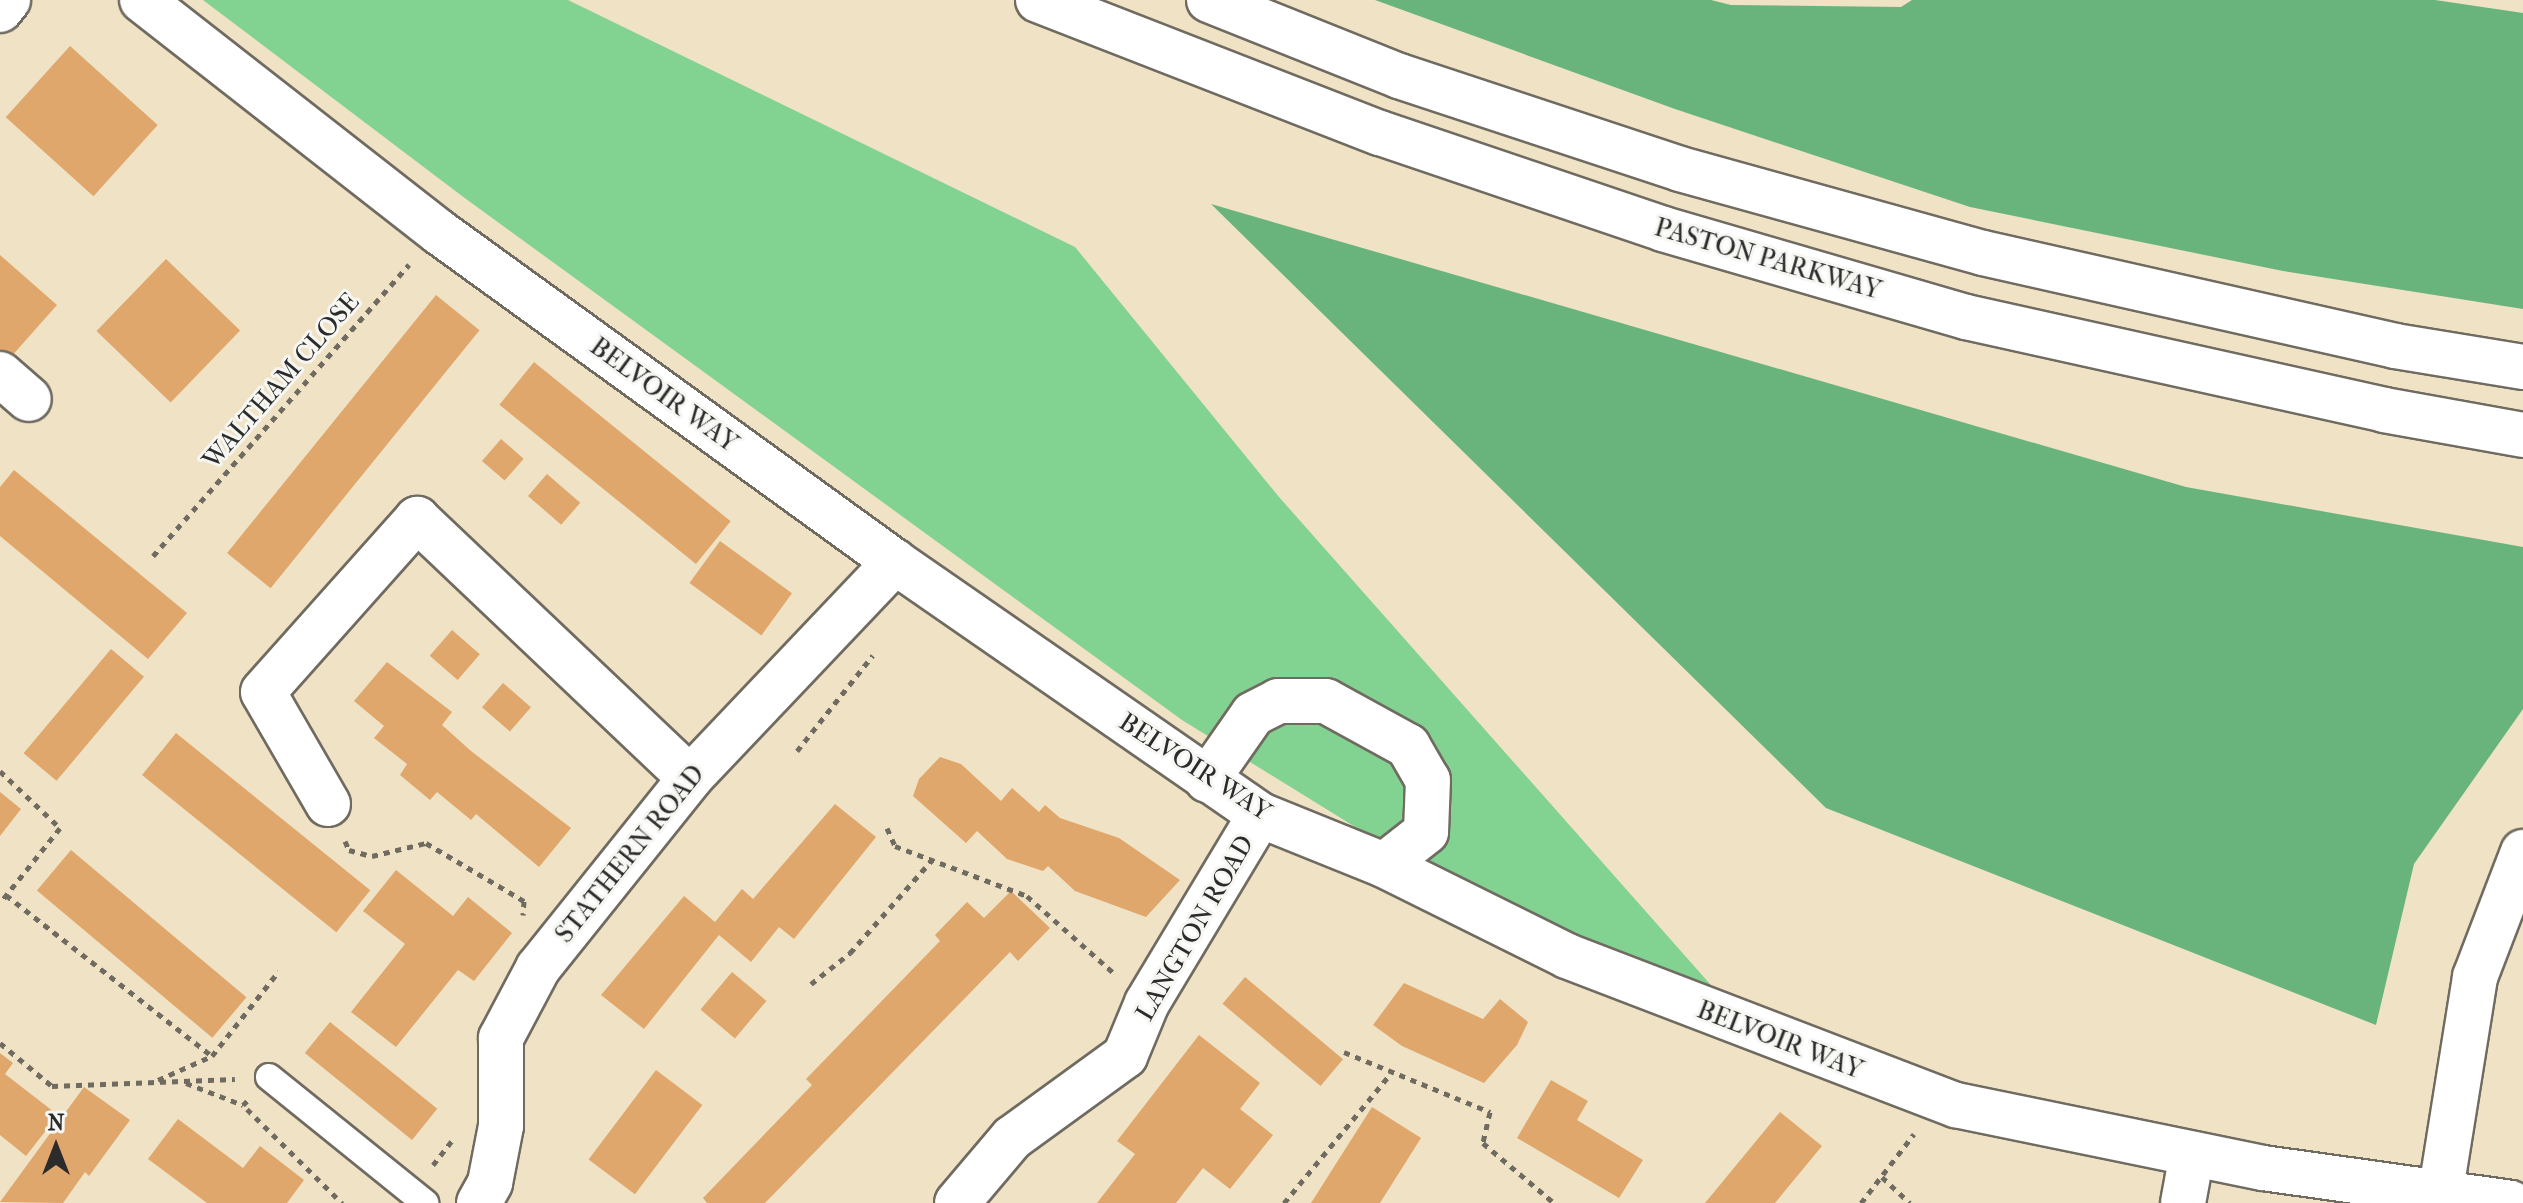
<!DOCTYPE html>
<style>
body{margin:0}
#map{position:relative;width:2523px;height:1203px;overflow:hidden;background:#efe2c5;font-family:"IM FELL French Canon",serif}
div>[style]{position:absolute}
.green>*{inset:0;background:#82d292}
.forest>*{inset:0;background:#69b47c}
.building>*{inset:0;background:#e0a76c;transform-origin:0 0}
.path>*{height:5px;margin-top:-2.5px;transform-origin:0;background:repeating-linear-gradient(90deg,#706b61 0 6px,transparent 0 12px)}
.roads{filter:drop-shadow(2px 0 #706b61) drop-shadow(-2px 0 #706b61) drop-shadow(0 2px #706b61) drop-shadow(0 -2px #706b61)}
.service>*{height:26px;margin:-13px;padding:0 13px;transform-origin:13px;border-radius:13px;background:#fff}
.minor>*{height:44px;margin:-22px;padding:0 22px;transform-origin:22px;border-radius:22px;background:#fff}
.tertiary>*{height:44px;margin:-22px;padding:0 22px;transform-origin:22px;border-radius:22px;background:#fff}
.trunk>*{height:44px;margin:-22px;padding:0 22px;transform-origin:22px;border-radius:22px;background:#fff}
span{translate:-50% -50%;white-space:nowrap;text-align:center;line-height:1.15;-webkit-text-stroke:6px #f6f6f2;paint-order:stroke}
.street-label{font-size:26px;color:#2b2b2b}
.north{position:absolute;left:16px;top:1107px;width:80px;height:80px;-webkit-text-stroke:6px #f6f6f2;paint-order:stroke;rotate:0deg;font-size:22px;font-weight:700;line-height:32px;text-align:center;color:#2b2b2b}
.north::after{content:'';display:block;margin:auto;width:28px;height:36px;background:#2b2b2b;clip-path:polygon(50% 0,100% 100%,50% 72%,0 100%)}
</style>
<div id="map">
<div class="green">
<i style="clip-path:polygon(203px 0,568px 0,1075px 247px,1279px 497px,1725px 1001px,1428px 872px,1182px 720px,462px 196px)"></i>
</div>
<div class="forest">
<i style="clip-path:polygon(1375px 0,1711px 0,1731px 5px,1901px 7px,1912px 0,2435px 0,2523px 13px,2523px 309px,2283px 271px,1970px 207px,1675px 109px)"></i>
<i style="clip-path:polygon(1211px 204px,2186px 487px,2523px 547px,2523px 709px,2414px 864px,2376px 1025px,1826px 808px)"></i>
</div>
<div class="building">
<i style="left:70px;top:46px;width:118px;height:96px;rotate:42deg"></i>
<i style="clip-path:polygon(0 255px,57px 305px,10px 358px,0 349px)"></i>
<i style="left:166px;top:259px;width:103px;height:100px;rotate:44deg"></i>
<i style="left:436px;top:295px;width:56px;height:332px;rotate:39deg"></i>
<i style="left:534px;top:362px;width:253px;height:55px;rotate:39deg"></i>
<i style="left:501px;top:439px;width:30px;height:29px;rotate:41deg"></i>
<i style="clip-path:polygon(14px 470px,187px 613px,148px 659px,0 536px,0 487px)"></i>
<i style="left:547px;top:474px;width:44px;height:29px;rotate:41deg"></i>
<i style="left:720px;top:541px;width:89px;height:52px;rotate:36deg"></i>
<i style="left:452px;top:630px;width:37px;height:34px;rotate:41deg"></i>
<i style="left:111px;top:649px;width:43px;height:136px;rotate:40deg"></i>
<i style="clip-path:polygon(387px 662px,452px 712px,442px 725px,471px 751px,571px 828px,539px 867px,476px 814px,471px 820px,437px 792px,430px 800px,400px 775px,407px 764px,374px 738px,384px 726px,354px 701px)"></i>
<i style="left:503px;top:683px;width:37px;height:32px;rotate:41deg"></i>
<i style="left:176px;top:733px;width:250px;height:54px;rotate:39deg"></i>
<i style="clip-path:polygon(940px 757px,961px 764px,1001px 801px,1012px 788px,1039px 812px,1045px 805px,1060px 818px,1119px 838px,1180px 880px,1146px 917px,1075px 891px,1048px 866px,1043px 871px,1007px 859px,977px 831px,966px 843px,913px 796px,919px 779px)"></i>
<i style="clip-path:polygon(0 792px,21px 809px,0 836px)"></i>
<i style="clip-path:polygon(835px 804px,876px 837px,794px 939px,779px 927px,751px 962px,719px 935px,644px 1029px,601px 995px,684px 896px,715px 922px,742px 889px,753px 899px)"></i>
<i style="left:71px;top:850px;width:229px;height:53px;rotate:40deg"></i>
<i style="clip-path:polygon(396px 870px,453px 916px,468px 897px,512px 933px,474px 981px,458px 970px,396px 1047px,351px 1012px,405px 944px,363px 911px)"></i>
<i style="clip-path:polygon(1011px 891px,1050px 928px,1018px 961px,1010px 952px,765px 1203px,707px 1203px,703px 1198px,812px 1085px,806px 1079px,940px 941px,935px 935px,967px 902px,984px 918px)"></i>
<i style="left:732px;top:972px;width:45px;height:49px;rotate:40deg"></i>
<i style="left:1245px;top:977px;width:128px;height:35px;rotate:40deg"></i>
<i style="clip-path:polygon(1404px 983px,1483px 1019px,1500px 999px,1528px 1022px,1517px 1045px,1484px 1083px,1402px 1046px,1373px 1025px)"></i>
<i style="left:330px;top:1022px;width:138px;height:40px;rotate:39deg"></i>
<i style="clip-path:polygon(1199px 1035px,1260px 1083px,1240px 1109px,1273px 1135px,1230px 1189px,1203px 1168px,1176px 1203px,1097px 1203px,1135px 1154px,1117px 1141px)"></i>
<i style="clip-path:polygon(0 1053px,13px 1063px,5px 1074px,58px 1115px,26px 1156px,0 1135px)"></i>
<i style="left:656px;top:1070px;width:58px;height:112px;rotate:37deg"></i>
<i style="clip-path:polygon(1551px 1080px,1588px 1101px,1577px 1120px,1643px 1160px,1619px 1198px,1517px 1138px)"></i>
<i style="clip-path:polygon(84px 1087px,130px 1120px,89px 1176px,85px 1172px,63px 1203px,0 1202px)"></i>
<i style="clip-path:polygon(1372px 1107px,1421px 1138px,1380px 1203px,1311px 1203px)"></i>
<i style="clip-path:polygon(1780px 1112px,1822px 1146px,1775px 1203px,1705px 1203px)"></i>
<i style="clip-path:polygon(178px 1119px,243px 1168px,260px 1146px,304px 1180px,287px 1203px,207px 1203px,148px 1159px)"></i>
</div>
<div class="path">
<i style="left:153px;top:556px;width:388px;rotate:-48.7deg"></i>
<i style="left:797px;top:751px;width:122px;rotate:-51.6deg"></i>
<i style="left:0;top:771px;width:83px;rotate:43.5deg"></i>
<i style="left:60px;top:828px;width:96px;rotate:128.7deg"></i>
<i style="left:887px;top:828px;width:20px;rotate:66deg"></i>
<i style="left:895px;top:846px;width:141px;rotate:20.7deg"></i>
<i style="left:1027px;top:896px;width:118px;rotate:41.6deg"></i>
<i style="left:345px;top:841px;width:10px;rotate:66deg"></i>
<i style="left:349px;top:850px;width:24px;rotate:15deg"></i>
<i style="left:372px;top:856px;width:56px;rotate:-13.5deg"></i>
<i style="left:426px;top:843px;width:114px;rotate:30.6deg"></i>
<i style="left:524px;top:901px;width:14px;rotate:94deg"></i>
<i style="left:6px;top:895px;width:261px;rotate:38deg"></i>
<i style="left:811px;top:984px;width:50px;rotate:-38.5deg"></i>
<i style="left:850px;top:953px;width:124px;rotate:-48.6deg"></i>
<i style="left:0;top:1043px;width:67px;rotate:39.6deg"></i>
<i style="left:52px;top:1086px;width:183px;rotate:-2.2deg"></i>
<i style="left:1344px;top:1052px;width:158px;rotate:22.3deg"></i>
<i style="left:1490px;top:1112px;width:32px;rotate:103deg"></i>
<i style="left:1483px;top:1143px;width:93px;rotate:40.2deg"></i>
<i style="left:158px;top:1080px;width:59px;rotate:-24deg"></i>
<i style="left:212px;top:1056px;width:108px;rotate:-51.8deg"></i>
<i style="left:186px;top:1083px;width:61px;rotate:21.1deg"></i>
<i style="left:243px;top:1105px;width:6px;rotate:-45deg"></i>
<i style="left:247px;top:1109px;width:134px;rotate:44.7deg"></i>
<i style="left:433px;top:1165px;width:31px;rotate:-52deg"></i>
<i style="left:1882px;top:1177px;width:38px;rotate:43deg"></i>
<i style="left:1284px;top:1203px;width:170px;rotate:-50.5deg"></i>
<i style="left:1861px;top:1203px;width:87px;rotate:-52.5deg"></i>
</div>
<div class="roads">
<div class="service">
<i style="left:269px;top:1077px;width:201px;rotate:38.9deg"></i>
</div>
<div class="minor">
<i style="left:0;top:10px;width:13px;rotate:-51deg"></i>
<i style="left:0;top:374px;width:38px;rotate:41deg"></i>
<i style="left:1207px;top:780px;width:80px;rotate:-55.1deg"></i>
<i style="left:1253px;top:714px;width:28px;rotate:-27deg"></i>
<i style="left:1278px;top:701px;width:48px"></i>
<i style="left:1326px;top:701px;width:94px;rotate:28.8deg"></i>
<i style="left:1408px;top:746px;width:39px;rotate:60deg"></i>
<i style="left:1428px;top:780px;width:52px;rotate:92.2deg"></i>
<i style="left:1426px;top:832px;width:53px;rotate:141.8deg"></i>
<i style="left:328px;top:804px;width:129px;rotate:-120.1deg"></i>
<i style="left:263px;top:692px;width:232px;rotate:-48.3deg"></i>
<i style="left:417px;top:519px;width:376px;rotate:43.5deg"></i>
<i style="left:479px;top:1203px;width:23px;rotate:-61deg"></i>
<i style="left:490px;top:1183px;width:58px;rotate:-79.1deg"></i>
<i style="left:501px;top:1126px;width:88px;rotate:-90deg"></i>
<i style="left:501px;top:1038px;width:79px;rotate:-62.1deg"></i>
<i style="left:538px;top:968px;width:243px;rotate:-51.3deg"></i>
<i style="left:690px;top:778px;width:298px;rotate:-46.5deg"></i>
<i style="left:957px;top:1203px;width:85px;rotate:-49.8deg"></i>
<i style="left:1012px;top:1138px;width:140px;rotate:-36deg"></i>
<i style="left:1125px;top:1056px;width:57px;rotate:-67.5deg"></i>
<i style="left:1147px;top:1003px;width:219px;rotate:-59deg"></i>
<i style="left:2183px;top:1203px;width:50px;rotate:-79.6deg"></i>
</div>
<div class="tertiary">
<i style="left:142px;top:0;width:377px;rotate:38deg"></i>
<i style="left:439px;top:232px;width:563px;rotate:35.89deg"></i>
<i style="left:895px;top:562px;width:444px;rotate:34.7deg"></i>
<i style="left:1260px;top:815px;width:134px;rotate:22deg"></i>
<i style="left:1384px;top:865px;width:204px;rotate:26.4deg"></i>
<i style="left:1567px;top:956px;width:417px;rotate:21deg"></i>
<i style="left:1956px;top:1105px;width:313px;rotate:11.6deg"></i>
<i style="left:2263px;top:1168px;width:250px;rotate:8deg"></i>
</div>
<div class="trunk">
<i style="left:1038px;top:0;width:367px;rotate:21.3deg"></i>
<i style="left:1380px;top:133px;width:299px;rotate:18.7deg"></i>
<i style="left:1663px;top:229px;width:316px;rotate:16.2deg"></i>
<i style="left:1966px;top:317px;width:428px;rotate:12.5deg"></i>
<i style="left:2384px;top:410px;width:141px;rotate:10.2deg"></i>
<i style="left:1209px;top:0;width:205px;rotate:21.8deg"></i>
<i style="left:1399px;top:76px;width:296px;rotate:18.3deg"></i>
<i style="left:1680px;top:169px;width:314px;rotate:15.5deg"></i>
<i style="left:1983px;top:253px;width:422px;rotate:12.7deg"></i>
<i style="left:2395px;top:346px;width:130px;rotate:9.3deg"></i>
<i style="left:2440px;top:1196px;width:222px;rotate:-80.9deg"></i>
<i style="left:2475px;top:977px;width:134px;rotate:-69deg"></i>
</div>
</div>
<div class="street-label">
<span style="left:1768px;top:259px;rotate:16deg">PASTON PARKWAY</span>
<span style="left:281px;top:381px;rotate:-49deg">WALTHAM CLOSE</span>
<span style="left:664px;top:395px;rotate:36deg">BELVOIR WAY</span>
<span style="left:1195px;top:767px;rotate:33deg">BELVOIR WAY</span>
<span style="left:630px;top:854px;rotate:-51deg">STATHERN ROAD</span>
<span style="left:1195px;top:928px;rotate:-60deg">LANGTON ROAD</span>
<span style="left:1780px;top:1040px;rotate:21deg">BELVOIR WAY</span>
</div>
<div class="north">N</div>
</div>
